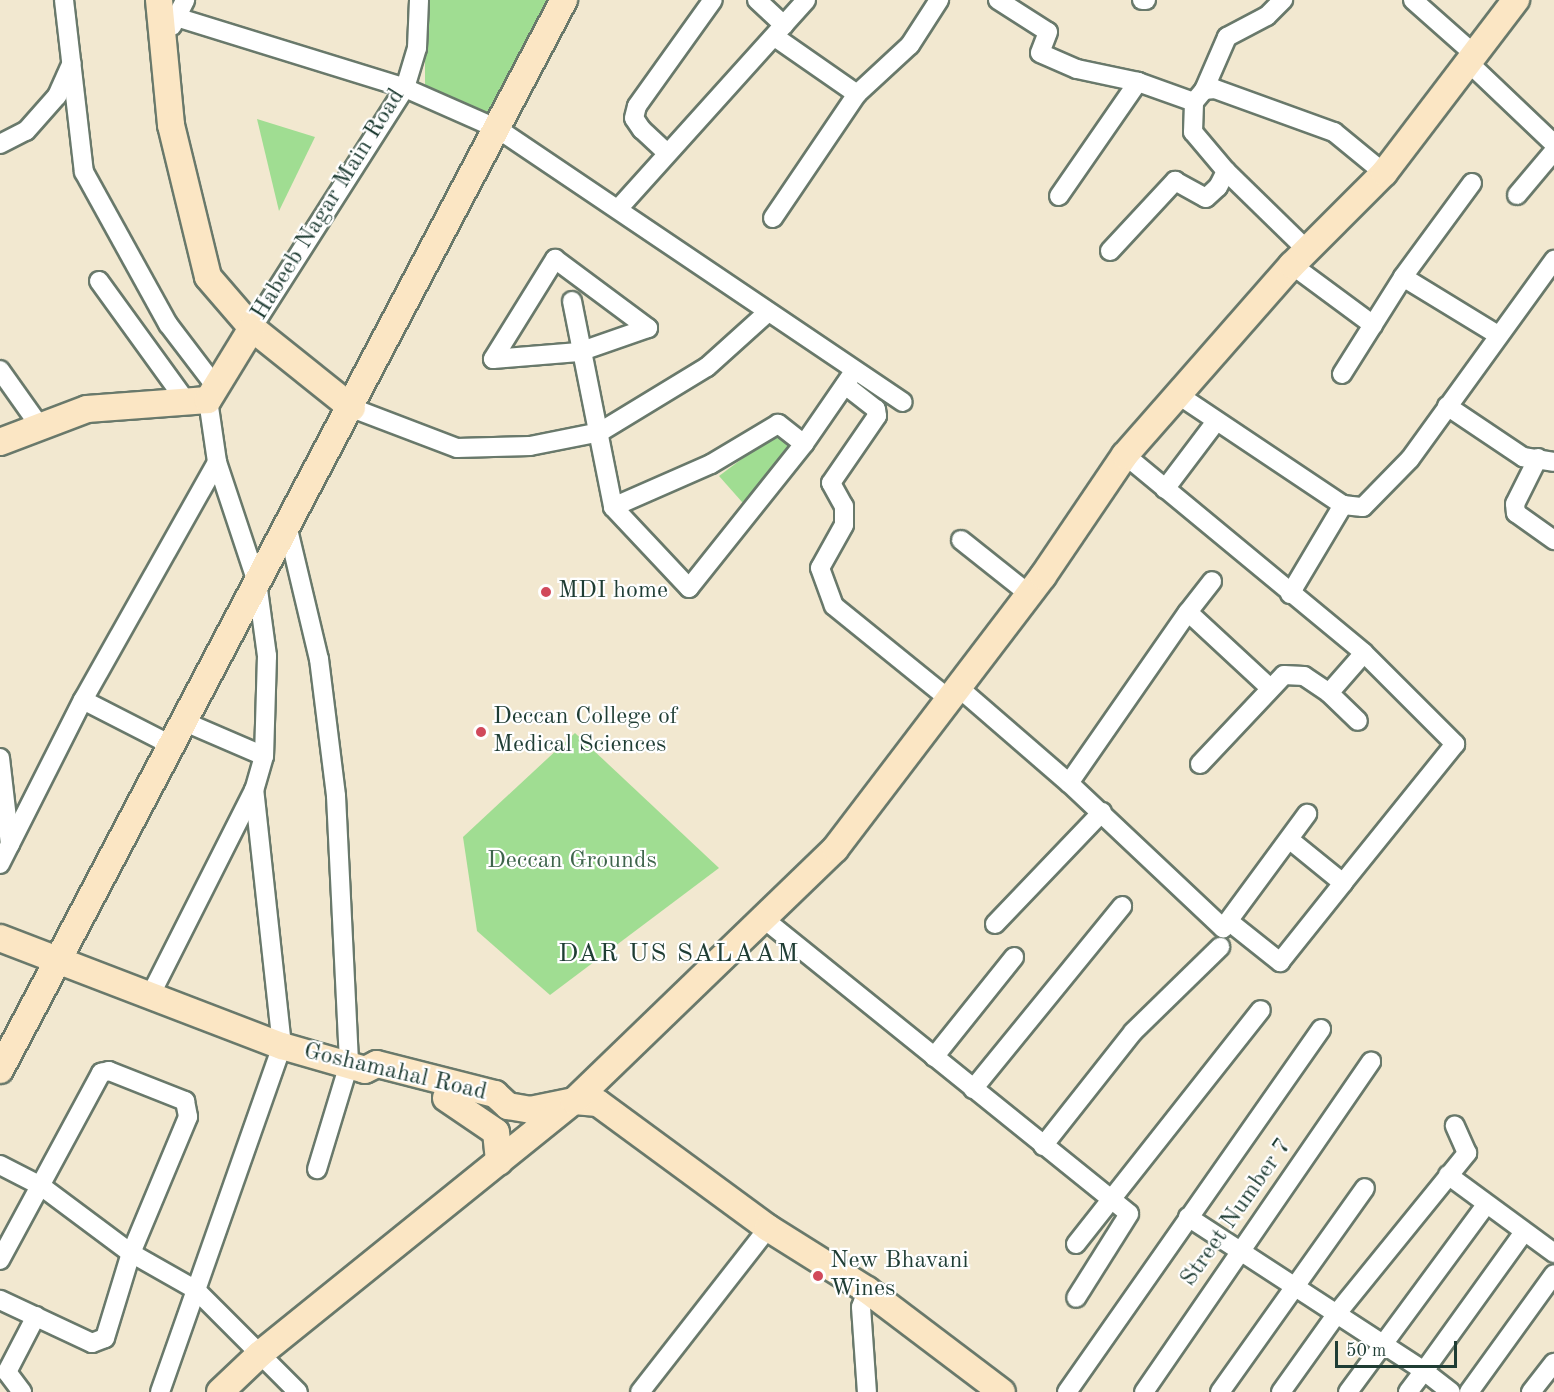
<!DOCTYPE html>
<style>
body{margin:0}
#map{position:relative;width:1554px;height:1392px;overflow:hidden;background:#f2e8d0;font-family:"Old Standard TT",serif}
div>[style]{position:absolute}
.green>*{inset:0;background:#a0dd92}
.roads{filter:drop-shadow(2px 0 #69796b) drop-shadow(-2px 0 #69796b) drop-shadow(0 2px #69796b) drop-shadow(0 -2px #69796b)}
.street>*{height:18px;margin:-9px;padding:0 9px;transform-origin:9px;border-radius:9px;background:#fff}
.secondary>*{height:26px;margin:-13px;padding:0 13px;transform-origin:13px;border-radius:13px;background:#fbe6c4}
.dots>*{width:16px;height:16px;translate:-50% -50%;box-sizing:border-box;border:3px solid #fff;border-radius:50%}
span{translate:-50% -50%;white-space:nowrap;text-align:center;line-height:1.15;-webkit-text-stroke:4.5px #fff;paint-order:stroke}
.street-label{font-size:24px;color:#1f3d34}
.poi-label{font-size:24px;color:#1f3d34}
.left{translate:0 -50%;text-align:left}
.park-label{font-size:24px;color:#3f654c}
.neighbourhood-label{font-size:26px;color:#1f3d34;letter-spacing:1.5px}
.scale{position:absolute;left:1335px;top:1341px;width:122px;height:27px;box-sizing:border-box;border:3px solid #1f3d34;border-top:0;padding-left:8px;font-size:18px;line-height:21px;white-space:nowrap;color:#1f3d34;-webkit-text-stroke:4px #fff;paint-order:stroke}
</style>
<div id="map">
<div class="green">
<i style="clip-path:polygon(425px 0,552px 0,498px 129px,425px 87px)"></i>
<i style="clip-path:polygon(257px 119px,315px 137px,279px 211px)"></i>
<i style="clip-path:polygon(775px 434px,800px 449px,750px 511px,719px 476px)"></i>
<i style="clip-path:polygon(575px 733px,719px 868px,550px 995px,477px 931px,463px 837px)"></i>
</div>
<div class="roads">
<div class="street">
<i style="left:64px;top:0;width:173px;rotate:83.4deg"></i>
<i style="left:84px;top:172px;width:174px;rotate:61.1deg"></i>
<i style="left:168px;top:324px;width:79px;rotate:52.7deg"></i>
<i style="left:757px;top:0;width:37px;rotate:43deg"></i>
<i style="left:998px;top:0;width:59px;rotate:32.6deg"></i>
<i style="left:1048px;top:32px;width:22px;rotate:111deg"></i>
<i style="left:1040px;top:53px;width:40px;rotate:23.4deg"></i>
<i style="left:1077px;top:69px;width:62px;rotate:12deg"></i>
<i style="left:1142px;top:0;width:4px"></i>
<i style="left:1413px;top:0;width:81px;rotate:41.5deg"></i>
<i style="left:176px;top:17px;width:240px;rotate:17.2deg"></i>
<i style="left:405px;top:88px;width:102px;rotate:23.8deg"></i>
<i style="left:498px;top:129px;width:488px;rotate:34deg"></i>
<i style="left:172px;top:26px;width:29px;rotate:-63deg"></i>
<i style="left:775px;top:37px;width:100px;rotate:34.8deg"></i>
<i style="left:857px;top:94px;width:72px;rotate:-42.8deg"></i>
<i style="left:910px;top:45px;width:54px;rotate:-57.2deg"></i>
<i style="left:1468px;top:62px;width:119px;rotate:43.6deg"></i>
<i style="left:1204px;top:90px;width:58px;rotate:-66.5deg"></i>
<i style="left:1227px;top:37px;width:45px;rotate:-27.7deg"></i>
<i style="left:1267px;top:16px;width:23px;rotate:-45deg"></i>
<i style="left:0;top:144px;width:29px;rotate:-27deg"></i>
<i style="left:26px;top:131px;width:47px;rotate:-48.5deg"></i>
<i style="left:57px;top:96px;width:36px;rotate:-66deg"></i>
<i style="left:666px;top:152px;width:33px;rotate:-137deg"></i>
<i style="left:642px;top:130px;width:14px;rotate:-124deg"></i>
<i style="left:634px;top:118px;width:12px;rotate:-76deg"></i>
<i style="left:637px;top:106px;width:130px;rotate:-54.4deg"></i>
<i style="left:1226px;top:171px;width:113px;rotate:44.3deg"></i>
<i style="left:1472px;top:183px;width:117px;rotate:126.3deg"></i>
<i style="left:1403px;top:277px;width:111px;rotate:31.4deg"></i>
<i style="left:1517px;top:195px;width:57px;rotate:-49.9deg"></i>
<i style="left:1059px;top:196px;width:139px;rotate:-55.3deg"></i>
<i style="left:1138px;top:82px;width:59px;rotate:19.7deg"></i>
<i style="left:618px;top:209px;width:281px;rotate:-48deg"></i>
<i style="left:773px;top:218px;width:150px;rotate:-55.9deg"></i>
<i style="left:1110px;top:251px;width:96px;rotate:-47.1deg"></i>
<i style="left:1175px;top:181px;width:35px;rotate:29deg"></i>
<i style="left:1206px;top:198px;width:16px;rotate:-43deg"></i>
<i style="left:1218px;top:187px;width:18px;rotate:-63deg"></i>
<i style="left:1226px;top:171px;width:51px;rotate:-130.2deg"></i>
<i style="left:1193px;top:132px;width:30px;rotate:-88deg"></i>
<i style="left:1194px;top:102px;width:16px;rotate:-50deg"></i>
<i style="left:1204px;top:90px;width:11px;rotate:-5deg"></i>
<i style="left:1215px;top:89px;width:127px;rotate:19.9deg"></i>
<i style="left:1334px;top:132px;width:65px;rotate:39.4deg"></i>
<i style="left:1292px;top:265px;width:101px;rotate:36.5deg"></i>
<i style="left:99px;top:281px;width:148px;rotate:54.1deg"></i>
<i style="left:572px;top:301px;width:210px;rotate:78.7deg"></i>
<i style="left:252px;top:328px;width:285px;rotate:-57.5deg"></i>
<i style="left:405px;top:88px;width:42px;rotate:-73.3deg"></i>
<i style="left:417px;top:48px;width:48px;rotate:-87.6deg"></i>
<i style="left:493px;top:359px;width:118px;rotate:-58.2deg"></i>
<i style="left:555px;top:259px;width:116px;rotate:36.6deg"></i>
<i style="left:493px;top:359px;width:86px;rotate:-4.7deg"></i>
<i style="left:579px;top:352px;width:73px;rotate:-19.2deg"></i>
<i style="left:0;top:370px;width:67px;rotate:54.7deg"></i>
<i style="left:1342px;top:374px;width:115px;rotate:-57.8deg"></i>
<i style="left:845px;top:385px;width:39px;rotate:38deg"></i>
<i style="left:876px;top:409px;width:7px;rotate:82deg"></i>
<i style="left:877px;top:416px;width:81px;rotate:124.5deg"></i>
<i style="left:831px;top:483px;width:26px;rotate:61deg"></i>
<i style="left:844px;top:506px;width:19px;rotate:90deg"></i>
<i style="left:844px;top:525px;width:49px;rotate:119.2deg"></i>
<i style="left:820px;top:568px;width:40px;rotate:69.8deg"></i>
<i style="left:834px;top:606px;width:148px;rotate:39deg"></i>
<i style="left:1177px;top:394px;width:200px;rotate:33.8deg"></i>
<i style="left:1343px;top:505px;width:20px;rotate:6deg"></i>
<i style="left:1363px;top:507px;width:67px;rotate:-45.6deg"></i>
<i style="left:1410px;top:459px;width:246px;rotate:-54.1deg"></i>
<i style="left:208px;top:400px;width:63px;rotate:81.7deg"></i>
<i style="left:217px;top:462px;width:126px;rotate:71.6deg"></i>
<i style="left:257px;top:582px;width:75px;rotate:82.3deg"></i>
<i style="left:267px;top:656px;width:100px;rotate:91.7deg"></i>
<i style="left:1447px;top:406px;width:92px;rotate:33.9deg"></i>
<i style="left:1523px;top:457px;width:31px;rotate:9deg"></i>
<i style="left:352px;top:408px;width:112px;rotate:20.9deg"></i>
<i style="left:457px;top:448px;width:73px;rotate:-1.6deg"></i>
<i style="left:530px;top:446px;width:71px;rotate:-11.3deg"></i>
<i style="left:600px;top:432px;width:125px;rotate:-31.3deg"></i>
<i style="left:707px;top:367px;width:81px;rotate:-42deg"></i>
<i style="left:804px;top:444px;width:33px;rotate:-142deg"></i>
<i style="left:778px;top:424px;width:78px;rotate:149.2deg"></i>
<i style="left:711px;top:464px;width:107px;rotate:156.3deg"></i>
<i style="left:613px;top:507px;width:111px;rotate:46.8deg"></i>
<i style="left:689px;top:588px;width:184px;rotate:-51.4deg"></i>
<i style="left:804px;top:444px;width:86px;rotate:-55.4deg"></i>
<i style="left:1125px;top:455px;width:310px;rotate:39.6deg"></i>
<i style="left:1364px;top:653px;width:129px;rotate:45deg"></i>
<i style="left:1455px;top:744px;width:179px;rotate:128.9deg"></i>
<i style="left:1343px;top:883px;width:68px;rotate:-140.9deg"></i>
<i style="left:1538px;top:458px;width:51px;rotate:116.6deg"></i>
<i style="left:1515px;top:504px;width:9px;rotate:84deg"></i>
<i style="left:1516px;top:513px;width:47px;rotate:35.4deg"></i>
<i style="left:1165px;top:489px;width:83px;rotate:-52.9deg"></i>
<i style="left:287px;top:525px;width:138px;rotate:76.6deg"></i>
<i style="left:319px;top:659px;width:138px;rotate:82.9deg"></i>
<i style="left:336px;top:796px;width:268px;rotate:87.2deg"></i>
<i style="left:349px;top:1064px;width:110px;rotate:106.9deg"></i>
<i style="left:961px;top:540px;width:87px;rotate:38.5deg"></i>
<i style="left:1290px;top:594px;width:104px;rotate:-59.2deg"></i>
<i style="left:1188px;top:612px;width:39px;rotate:-52deg"></i>
<i style="left:958px;top:687px;width:147px;rotate:40.9deg"></i>
<i style="left:1069px;top:783px;width:212px;rotate:43.3deg"></i>
<i style="left:1223px;top:928px;width:142px;rotate:-53.6deg"></i>
<i style="left:1329px;top:693px;width:40px;rotate:44deg"></i>
<i style="left:83px;top:700px;width:101px;rotate:27.1deg"></i>
<i style="left:185px;top:722px;width:86px;rotate:23.3deg"></i>
<i style="left:264px;top:756px;width:35px;rotate:106deg"></i>
<i style="left:0;top:758px;width:87px;rotate:83.4deg"></i>
<i style="left:1200px;top:764px;width:122px;rotate:-46.7deg"></i>
<i style="left:1284px;top:675px;width:20px;rotate:3deg"></i>
<i style="left:1304px;top:676px;width:30px;rotate:34deg"></i>
<i style="left:1329px;top:693px;width:53px;rotate:-48.8deg"></i>
<i style="left:1069px;top:783px;width:208px;rotate:-55.2deg"></i>
<i style="left:1188px;top:612px;width:112px;rotate:42.8deg"></i>
<i style="left:0;top:864px;width:184px;rotate:-63.2deg"></i>
<i style="left:83px;top:700px;width:273px;rotate:-60.6deg"></i>
<i style="left:764px;top:919px;width:469px;rotate:38.9deg"></i>
<i style="left:1129px;top:1214px;width:99px;rotate:122.2deg"></i>
<i style="left:1231px;top:923px;width:63px;rotate:38.5deg"></i>
<i style="left:1280px;top:962px;width:101px;rotate:-51.4deg"></i>
<i style="left:995px;top:924px;width:155px;rotate:-46.3deg"></i>
<i style="left:934px;top:1057px;width:128px;rotate:-51.3deg"></i>
<i style="left:973px;top:1089px;width:236px;rotate:-50.8deg"></i>
<i style="left:1043px;top:1146px;width:145px;rotate:-51.7deg"></i>
<i style="left:1133px;top:1032px;width:122px;rotate:-44.3deg"></i>
<i style="left:0;top:1165px;width:46px;rotate:27.1deg"></i>
<i style="left:41px;top:1186px;width:112px;rotate:36.7deg"></i>
<i style="left:131px;top:1253px;width:75px;rotate:29.6deg"></i>
<i style="left:196px;top:1290px;width:259px;rotate:-70.6deg"></i>
<i style="left:282px;top:1046px;width:258px;rotate:-96.2deg"></i>
<i style="left:254px;top:790px;width:231px;rotate:116.8deg"></i>
<i style="left:1448px;top:1175px;width:132px;rotate:36.3deg"></i>
<i style="left:1188px;top:1217px;width:282px;rotate:33.1deg"></i>
<i style="left:1424px;top:1371px;width:171px;rotate:-54.3deg"></i>
<i style="left:1076px;top:1244px;width:298px;rotate:-51.7deg"></i>
<i style="left:0;top:1260px;width:213px;rotate:-61.6deg"></i>
<i style="left:101px;top:1073px;width:8px;rotate:-14deg"></i>
<i style="left:109px;top:1071px;width:82px;rotate:21.5deg"></i>
<i style="left:185px;top:1101px;width:16px;rotate:79deg"></i>
<i style="left:188px;top:1117px;width:147px;rotate:112.7deg"></i>
<i style="left:131px;top:1253px;width:89px;rotate:107deg"></i>
<i style="left:105px;top:1338px;width:14px;rotate:159deg"></i>
<i style="left:92px;top:1343px;width:102px;rotate:-154.9deg"></i>
<i style="left:867px;top:1290px;width:18px;rotate:109deg"></i>
<i style="left:861px;top:1307px;width:85px;rotate:86deg"></i>
<i style="left:22px;top:1392px;width:25px;rotate:-127deg"></i>
<i style="left:7px;top:1372px;width:63px;rotate:-62.6deg"></i>
<i style="left:160px;top:1392px;width:108px;rotate:-70.6deg"></i>
<i style="left:196px;top:1290px;width:144px;rotate:45deg"></i>
<i style="left:640px;top:1392px;width:208px;rotate:-52deg"></i>
<i style="left:1067px;top:1392px;width:443px;rotate:-55deg"></i>
<i style="left:1144px;top:1392px;width:401px;rotate:-55.5deg"></i>
<i style="left:1220px;top:1392px;width:250px;rotate:-54.6deg"></i>
<i style="left:1281px;top:1392px;width:98px;rotate:-54.5deg"></i>
<i style="left:1338px;top:1312px;width:205px;rotate:-50.9deg"></i>
<i style="left:1467px;top:1153px;width:30px;rotate:-114deg"></i>
<i style="left:1348px;top:1392px;width:232px;rotate:-53.6deg"></i>
<i style="left:1408px;top:1392px;width:26px;rotate:-53deg"></i>
<i style="left:1424px;top:1371px;width:34px;rotate:38deg"></i>
<i style="left:1469px;top:1392px;width:145px;rotate:-54.2deg"></i>
<i style="left:1531px;top:1392px;width:37px;rotate:-52deg"></i>
</div>
<div class="secondary">
<i style="left:159px;top:0;width:126px;rotate:84.5deg"></i>
<i style="left:171px;top:125px;width:156px;rotate:76.3deg"></i>
<i style="left:208px;top:277px;width:67px;rotate:49.2deg"></i>
<i style="left:252px;top:328px;width:128px;rotate:38.7deg"></i>
<i style="left:0;top:442px;width:93px;rotate:-20.8deg"></i>
<i style="left:87px;top:409px;width:121px;rotate:-4.3deg"></i>
<i style="left:208px;top:400px;width:84px;rotate:-58.6deg"></i>
<i style="left:0;top:938px;width:302px;rotate:21deg"></i>
<i style="left:282px;top:1046px;width:86px;rotate:16.1deg"></i>
<i style="left:365px;top:1070px;width:13px;rotate:-27deg"></i>
<i style="left:377px;top:1064px;width:122px;rotate:14.3deg"></i>
<i style="left:495px;top:1094px;width:18px;rotate:43deg"></i>
<i style="left:508px;top:1106px;width:22px;rotate:10deg"></i>
<i style="left:530px;top:1110px;width:45px;rotate:-11.6deg"></i>
<i style="left:574px;top:1101px;width:24px;rotate:5deg"></i>
<i style="left:598px;top:1103px;width:211px;rotate:36.3deg"></i>
<i style="left:768px;top:1228px;width:117px;rotate:32.1deg"></i>
<i style="left:867px;top:1290px;width:169px;rotate:37.1deg"></i>
<i style="left:0;top:1070px;width:1210px;rotate:-62.21deg"></i>
<i style="left:446px;top:1098px;width:60px;rotate:34.2deg"></i>
<i style="left:496px;top:1132px;width:30px;rotate:84deg"></i>
<i style="left:220px;top:1392px;width:55px;rotate:-43.5deg"></i>
<i style="left:260px;top:1354px;width:403px;rotate:-38.9deg"></i>
<i style="left:574px;top:1101px;width:363px;rotate:-44deg"></i>
<i style="left:835px;top:849px;width:343px;rotate:-52.7deg"></i>
<i style="left:1043px;top:576px;width:146px;rotate:-55.9deg"></i>
<i style="left:1125px;top:455px;width:253px;rotate:-48.7deg"></i>
<i style="left:1292px;top:265px;width:130px;rotate:-45deg"></i>
<i style="left:1384px;top:173px;width:218px;rotate:-52.7deg"></i>
</div>
</div>
<div class="dots">
<i style="left:546px;top:592px;background:#d1495b"></i>
<i style="left:481px;top:732px;background:#d1495b"></i>
<i style="left:818px;top:1276px;background:#d1495b"></i>
</div>
<div class="street-label">
<span style="left:329px;top:205px;rotate:-58deg">Habeeb Nagar Main Road</span>
<span style="left:395px;top:1073px;rotate:13deg">Goshamahal Road</span>
<span style="left:1237px;top:1213px;rotate:-55deg">Street Number 7</span>
</div>
<div class="poi-label">
<span class="left" style="left:558px;top:592px">MDI home</span>
<span class="left" style="left:493px;top:732px">Deccan College of<br>Medical Sciences</span>
<span class="left" style="left:830px;top:1276px">New Bhavani<br>Wines</span>
</div>
<div class="park-label">
<span style="left:572px;top:862px">Deccan Grounds</span>
</div>
<div class="neighbourhood-label">
<span style="left:679px;top:955px">DAR US SALAAM</span>
</div>
<div class="scale">50 m</div>
</div>
